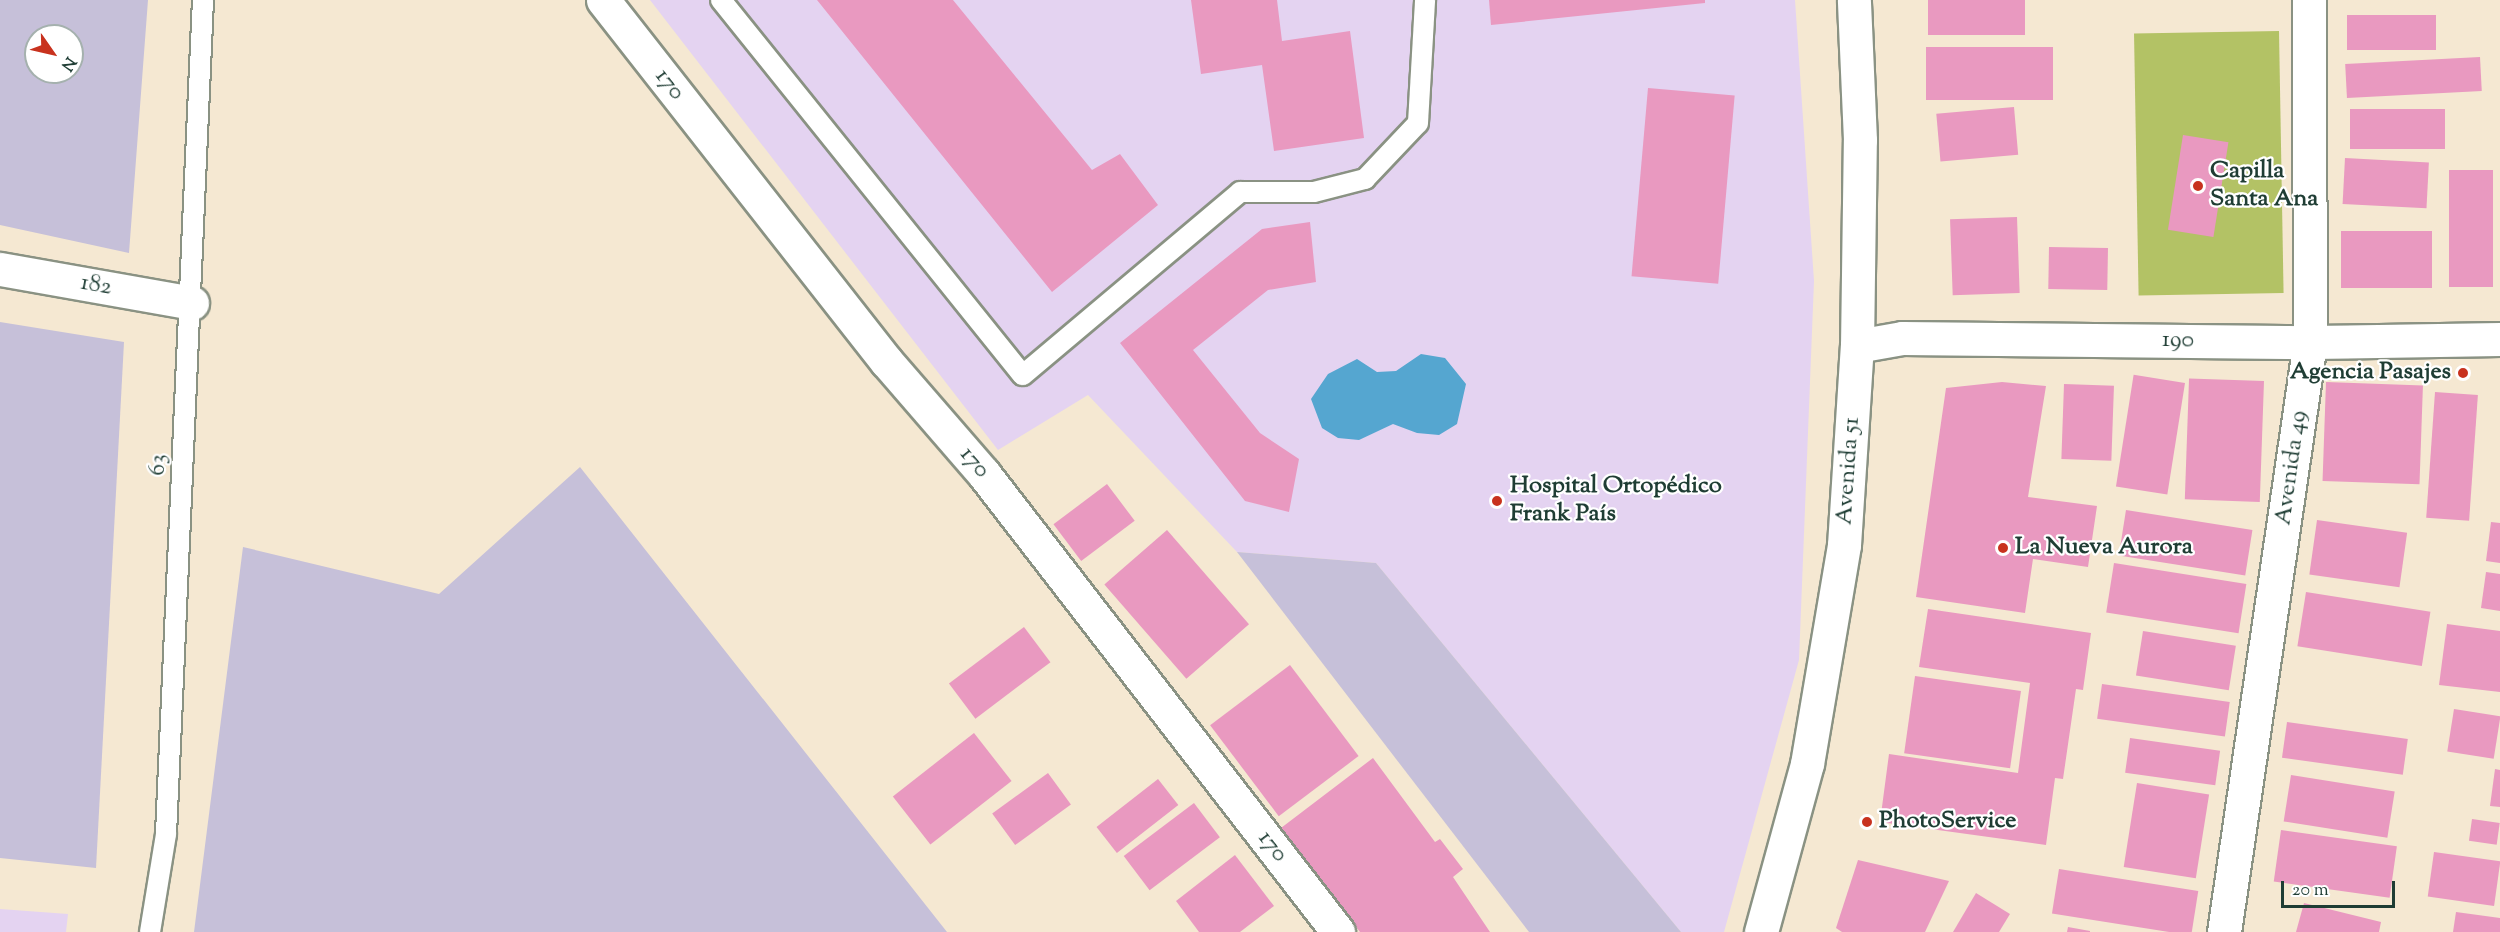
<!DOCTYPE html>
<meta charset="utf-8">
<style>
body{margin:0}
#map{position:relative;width:2500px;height:932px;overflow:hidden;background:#f5e8d2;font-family:"Sorts Mill Goudy",serif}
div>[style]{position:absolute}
.built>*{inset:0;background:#e4d3f1}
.industrial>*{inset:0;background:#c6c0d9}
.green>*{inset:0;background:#b3c265;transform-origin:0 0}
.water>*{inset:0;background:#55a6d0}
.building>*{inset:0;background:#e999c0;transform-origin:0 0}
.roads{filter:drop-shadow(2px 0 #8a9283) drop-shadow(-2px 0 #8a9283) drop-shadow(0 2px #8a9283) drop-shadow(0 -2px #8a9283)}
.service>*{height:20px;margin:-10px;padding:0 10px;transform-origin:10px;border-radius:10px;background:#fff}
.minor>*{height:33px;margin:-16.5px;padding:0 16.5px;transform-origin:16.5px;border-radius:16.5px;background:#fff}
.tertiary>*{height:33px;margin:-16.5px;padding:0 16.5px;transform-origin:16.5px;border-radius:16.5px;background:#fff}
.primary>*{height:33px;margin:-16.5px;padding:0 16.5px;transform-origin:16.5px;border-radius:16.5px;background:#fff}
.dots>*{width:16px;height:16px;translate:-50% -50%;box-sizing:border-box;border:3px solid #fff;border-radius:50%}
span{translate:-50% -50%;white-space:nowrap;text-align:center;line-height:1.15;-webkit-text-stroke:4.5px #fff;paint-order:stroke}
.street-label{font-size:24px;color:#1f3d34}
.poi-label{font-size:24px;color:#1f3d34;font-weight:700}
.left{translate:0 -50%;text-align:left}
.right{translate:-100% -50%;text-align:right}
.north{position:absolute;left:24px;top:24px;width:60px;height:60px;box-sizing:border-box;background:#fff;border:2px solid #a5b1ae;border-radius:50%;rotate:124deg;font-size:16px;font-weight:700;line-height:24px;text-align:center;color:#1f3d34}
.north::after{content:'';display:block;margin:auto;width:21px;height:27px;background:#c8321e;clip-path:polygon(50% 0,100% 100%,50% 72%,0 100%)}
.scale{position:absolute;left:2281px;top:881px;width:114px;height:27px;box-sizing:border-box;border:3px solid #1f3d34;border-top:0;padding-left:8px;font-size:18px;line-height:21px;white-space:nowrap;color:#1f3d34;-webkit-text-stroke:4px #fff;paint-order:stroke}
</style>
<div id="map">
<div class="built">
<i style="clip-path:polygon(650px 0,1795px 0,1814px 281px,1799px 660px,1724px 932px,1681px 932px,1376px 563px,1237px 552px,1088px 395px,998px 450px)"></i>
<i style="clip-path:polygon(0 909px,68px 914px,66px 932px,0 932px)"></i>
</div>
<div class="industrial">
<i style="clip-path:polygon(evenodd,0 0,148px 0,129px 253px,0 225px,0 0,36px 36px,72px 36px,72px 72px,36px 72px,36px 36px)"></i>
<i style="clip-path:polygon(0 322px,124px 342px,96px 868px,0 858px)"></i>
<i style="clip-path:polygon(580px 467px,947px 932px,194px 932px,243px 547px,439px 594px)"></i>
<i style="clip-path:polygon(1237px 552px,1376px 563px,1681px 932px,1529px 932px)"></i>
</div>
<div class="green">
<i style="left:2279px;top:31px;width:262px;height:145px;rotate:89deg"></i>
</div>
<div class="water">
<i style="clip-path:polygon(1421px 354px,1445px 358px,1466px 384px,1457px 424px,1439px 435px,1417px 433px,1393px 424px,1359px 440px,1338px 438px,1322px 428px,1311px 399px,1328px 374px,1357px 359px,1377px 372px,1396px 371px)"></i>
</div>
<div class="building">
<i style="clip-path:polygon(817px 0,953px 0,1092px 170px,1120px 154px,1158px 205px,1052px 292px)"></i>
<i style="clip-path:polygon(1191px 0,1277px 0,1282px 41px,1350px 31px,1364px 138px,1274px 151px,1262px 65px,1201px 74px)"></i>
<i style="clip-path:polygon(1489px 0,1705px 0,1705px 3px,1491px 25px)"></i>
<i style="left:1928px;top:0;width:97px;height:35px"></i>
<i style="left:2436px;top:15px;width:35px;height:89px;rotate:90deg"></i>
<i style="left:2053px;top:47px;width:53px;height:127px;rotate:90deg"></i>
<i style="left:2480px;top:57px;width:34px;height:135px;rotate:87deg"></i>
<i style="left:1648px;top:88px;width:87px;height:189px;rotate:5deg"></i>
<i style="left:2014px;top:107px;width:48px;height:78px;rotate:85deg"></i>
<i style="left:2350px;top:109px;width:95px;height:40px"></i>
<i style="left:2183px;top:135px;width:46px;height:96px;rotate:9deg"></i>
<i style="left:2345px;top:158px;width:84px;height:46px;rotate:3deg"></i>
<i style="left:2449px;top:170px;width:44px;height:117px"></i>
<i style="left:2017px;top:217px;width:76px;height:67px;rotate:88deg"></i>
<i style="clip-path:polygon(1310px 222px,1316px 282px,1268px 290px,1193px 350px,1260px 433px,1299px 459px,1289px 512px,1245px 501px,1120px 343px,1262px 229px)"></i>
<i style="left:2432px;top:231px;width:57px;height:91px;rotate:90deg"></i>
<i style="left:2049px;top:247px;width:59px;height:42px;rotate:1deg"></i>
<i style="left:2264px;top:381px;width:121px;height:75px;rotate:92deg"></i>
<i style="clip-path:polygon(2002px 382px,2046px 386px,2028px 497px,2097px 506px,2088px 567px,2033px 559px,2025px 613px,1916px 597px,1946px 388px)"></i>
<i style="left:2326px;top:382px;width:97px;height:99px;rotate:2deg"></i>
<i style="left:2185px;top:383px;width:113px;height:52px;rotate:99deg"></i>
<i style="left:2064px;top:384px;width:50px;height:75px;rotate:2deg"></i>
<i style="left:2435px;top:392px;width:43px;height:126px;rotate:4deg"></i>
<i style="left:1107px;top:484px;width:46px;height:67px;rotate:53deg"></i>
<i style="left:2126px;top:510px;width:128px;height:46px;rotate:9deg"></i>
<i style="left:2317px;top:520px;width:91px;height:55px;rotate:8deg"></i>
<i style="clip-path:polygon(2491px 522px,2500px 523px,2500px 563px,2486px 561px)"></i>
<i style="left:1167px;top:530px;width:125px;height:83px;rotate:49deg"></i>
<i style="left:2114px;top:563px;width:134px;height:50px;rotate:9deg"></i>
<i style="clip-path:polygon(2486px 572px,2500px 574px,2500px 611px,2481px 608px)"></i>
<i style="left:2306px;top:592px;width:126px;height:55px;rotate:9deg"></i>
<i style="clip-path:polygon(1928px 609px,2091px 633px,2083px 690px,2076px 689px,2063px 779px,2055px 778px,2046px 845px,1880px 822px,1889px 754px,2018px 773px,2030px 683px,1919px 667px)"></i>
<i style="clip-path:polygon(2447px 624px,2500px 631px,2500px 692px,2439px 685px)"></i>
<i style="left:1024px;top:627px;width:44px;height:94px;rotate:53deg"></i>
<i style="left:2143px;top:631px;width:94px;height:45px;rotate:9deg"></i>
<i style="left:1290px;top:665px;width:114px;height:100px;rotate:53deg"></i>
<i style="left:1915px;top:676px;width:107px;height:78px;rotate:8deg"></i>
<i style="left:2102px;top:684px;width:129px;height:35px;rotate:8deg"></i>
<i style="left:2454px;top:709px;width:47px;height:43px;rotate:9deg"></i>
<i style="left:2287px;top:722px;width:122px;height:36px;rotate:8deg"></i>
<i style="left:974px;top:733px;width:61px;height:103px;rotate:52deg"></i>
<i style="left:2130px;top:738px;width:91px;height:35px;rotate:8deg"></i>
<i style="clip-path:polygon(1373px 758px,1435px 842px,1440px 839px,1463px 869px,1453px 877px,1490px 932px,1360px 932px,1281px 828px)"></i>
<i style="clip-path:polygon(2495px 769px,2500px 770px,2500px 807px,2490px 806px)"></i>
<i style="left:1048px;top:773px;width:39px;height:69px;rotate:54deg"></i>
<i style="left:2291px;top:775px;width:105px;height:47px;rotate:9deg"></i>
<i style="left:1158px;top:779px;width:33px;height:78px;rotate:52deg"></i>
<i style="left:2137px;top:783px;width:73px;height:85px;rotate:9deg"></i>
<i style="left:1194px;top:803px;width:43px;height:88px;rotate:53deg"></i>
<i style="left:2472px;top:819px;width:28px;height:22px;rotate:8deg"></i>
<i style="left:2281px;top:830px;width:117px;height:52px;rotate:8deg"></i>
<i style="left:2434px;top:852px;width:67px;height:45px;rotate:8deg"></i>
<i style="clip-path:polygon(1235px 855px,1274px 906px,1240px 932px,1199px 932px,1176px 901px)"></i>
<i style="clip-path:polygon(1858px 860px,1949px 881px,1925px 932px,1842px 932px,1836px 928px)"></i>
<i style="left:2059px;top:869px;width:141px;height:45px;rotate:9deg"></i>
<i style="clip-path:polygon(1976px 893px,2010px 914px,1999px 932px,1953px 932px)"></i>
<i style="clip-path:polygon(2304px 903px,2381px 922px,2379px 932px,2296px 932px)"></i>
<i style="clip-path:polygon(2456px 912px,2500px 918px,2500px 932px,2453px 932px)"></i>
<i style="clip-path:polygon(2068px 927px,2090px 931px,2090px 932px,2067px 932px)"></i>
</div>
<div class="roads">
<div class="service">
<i style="left:721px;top:0;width:481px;rotate:51.2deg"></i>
<i style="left:1023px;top:375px;width:284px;rotate:-40.1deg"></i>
<i style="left:1240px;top:192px;width:74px"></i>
<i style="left:1314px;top:192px;width:53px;rotate:-14.3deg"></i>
<i style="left:1365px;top:179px;width:77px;rotate:-46.6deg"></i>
<i style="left:1418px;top:123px;width:123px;rotate:-86.7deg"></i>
<i style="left:150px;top:932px;width:99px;rotate:-80.7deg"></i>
<i style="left:166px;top:834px;width:835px;rotate:-87.46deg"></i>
</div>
<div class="minor">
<i style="left:603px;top:0;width:460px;rotate:51.9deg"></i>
<i style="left:887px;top:362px;width:148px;rotate:49.1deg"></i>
<i style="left:984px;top:474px;width:579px;rotate:52.3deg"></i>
<i style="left:0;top:269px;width:195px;rotate:10deg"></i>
<i style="left:2224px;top:932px;width:596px;rotate:-81.71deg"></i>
<i style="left:2310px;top:342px;width:342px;rotate:-90.2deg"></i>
</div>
<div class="tertiary">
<i style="left:1857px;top:346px;width:46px;rotate:-10.1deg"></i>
<i style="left:1902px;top:338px;width:408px;rotate:0.6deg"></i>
<i style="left:2310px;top:342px;width:190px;rotate:-0.9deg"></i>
</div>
<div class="primary">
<i style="left:1761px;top:932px;width:174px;rotate:-74.7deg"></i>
<i style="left:1807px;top:764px;width:222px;rotate:-80.4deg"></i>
<i style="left:1844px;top:545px;width:199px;rotate:-86.3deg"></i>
<i style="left:1857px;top:346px;width:206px;rotate:-89.2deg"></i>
<i style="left:1860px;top:140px;width:140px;rotate:-92.5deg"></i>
</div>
</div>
<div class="dots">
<i style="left:2198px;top:186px;background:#c8321e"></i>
<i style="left:2463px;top:373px;background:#c8321e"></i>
<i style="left:1497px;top:501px;background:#c8321e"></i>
<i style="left:2003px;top:548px;background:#c8321e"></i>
<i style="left:1867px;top:822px;background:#c8321e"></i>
</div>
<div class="street-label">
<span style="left:669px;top:85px;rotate:52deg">170</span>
<span style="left:96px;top:286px;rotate:10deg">182</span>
<span style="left:2178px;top:341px;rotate:1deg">190</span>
<span style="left:974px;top:463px;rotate:50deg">170</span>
<span style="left:159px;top:465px;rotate:-87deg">63</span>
<span style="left:2292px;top:468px;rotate:-82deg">Avenida 49</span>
<span style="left:1849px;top:471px;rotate:-86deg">Avenida 51</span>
<span style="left:1272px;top:847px;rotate:52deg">170</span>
</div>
<div class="poi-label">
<span class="left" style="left:2210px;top:186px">Capilla<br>Santa Ana</span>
<span class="right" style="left:2451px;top:373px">Agencia Pasajes</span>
<span class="left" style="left:1510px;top:501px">Hospital Ortopédico<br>Frank País</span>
<span class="left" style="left:2015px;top:548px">La Nueva Aurora</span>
<span class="left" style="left:1879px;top:822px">PhotoService</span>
</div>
<div class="north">N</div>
<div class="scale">20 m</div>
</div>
